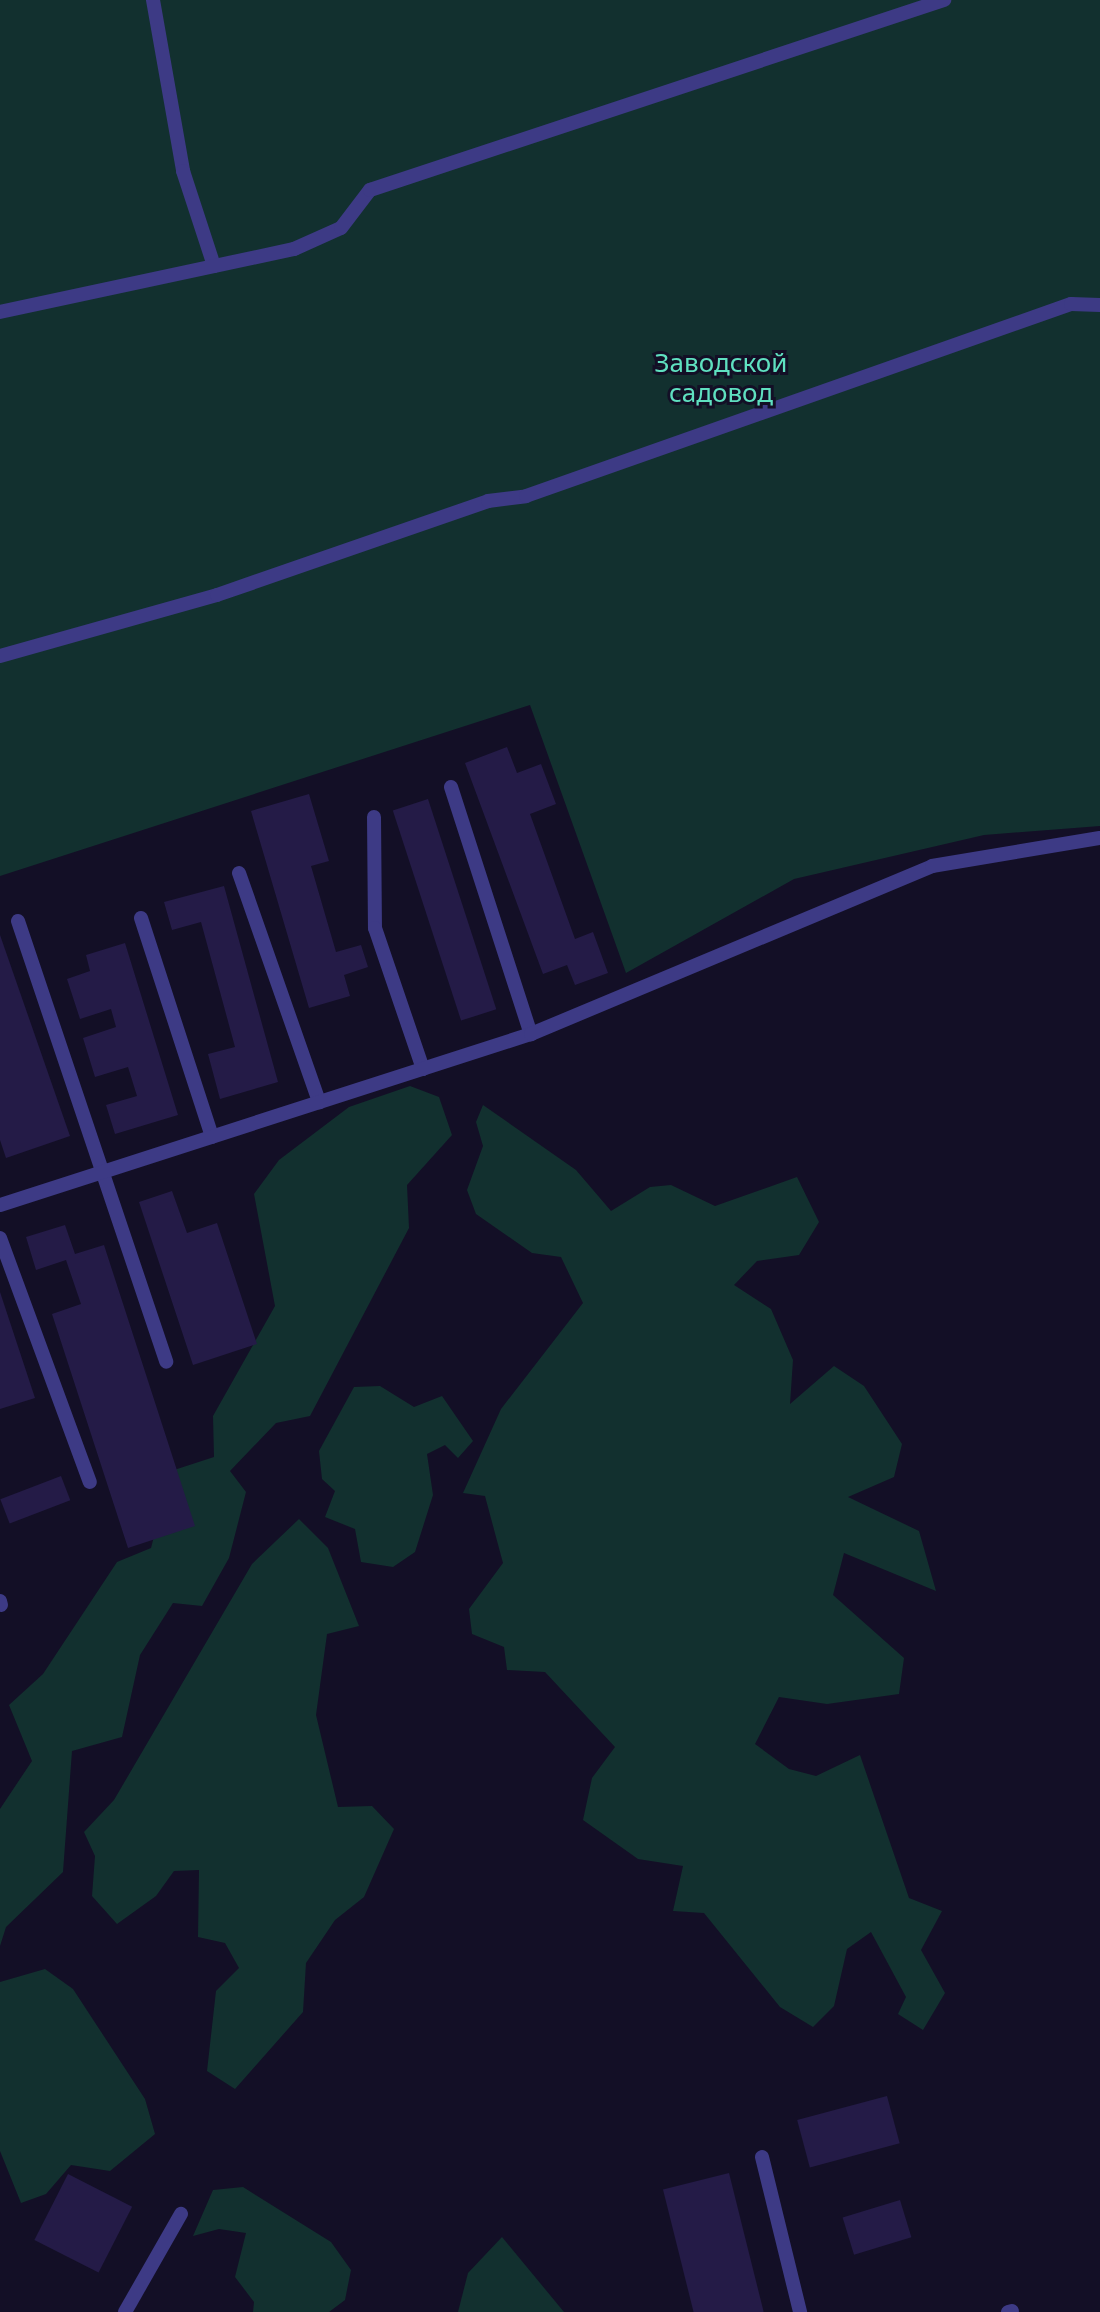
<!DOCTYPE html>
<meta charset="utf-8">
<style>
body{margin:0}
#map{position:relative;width:1100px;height:2312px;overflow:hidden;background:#130f26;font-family:"Noto Sans",sans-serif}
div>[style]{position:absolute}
.green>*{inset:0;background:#12302f}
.building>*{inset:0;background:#241b47;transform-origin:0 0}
.lane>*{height:14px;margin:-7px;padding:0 7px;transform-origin:7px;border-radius:7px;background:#3d3a85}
span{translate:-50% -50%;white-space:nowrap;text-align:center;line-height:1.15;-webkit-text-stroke:6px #130f26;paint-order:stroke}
.park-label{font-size:26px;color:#5fe0c0}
</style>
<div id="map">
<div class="green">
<i style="clip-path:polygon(0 0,1100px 0,1100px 826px,984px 835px,794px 879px,626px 973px,530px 705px,0 876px)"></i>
<i style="clip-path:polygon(410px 1086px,439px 1097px,452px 1135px,407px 1185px,409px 1228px,310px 1416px,276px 1423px,230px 1471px,246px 1492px,229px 1558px,202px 1606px,173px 1603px,140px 1655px,122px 1737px,72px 1751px,63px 1872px,6px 1927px,0 1946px,0 1809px,32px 1761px,9px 1705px,43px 1674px,117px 1562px,151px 1548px,171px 1471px,214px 1457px,213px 1416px,275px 1306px,254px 1194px,279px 1160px,349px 1107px)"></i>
<i style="clip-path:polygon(483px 1105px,576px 1170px,611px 1211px,650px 1187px,671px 1185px,715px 1206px,797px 1177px,819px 1222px,799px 1255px,757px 1261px,734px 1285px,771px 1309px,793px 1360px,790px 1404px,834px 1366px,864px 1386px,902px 1444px,894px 1477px,848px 1497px,919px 1531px,936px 1591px,844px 1553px,833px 1595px,904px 1658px,899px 1694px,827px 1704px,779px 1697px,755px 1744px,789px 1769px,816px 1776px,860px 1755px,909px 1898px,942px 1911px,921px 1950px,945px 1993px,923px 2030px,898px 2014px,906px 1997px,871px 1932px,847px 1949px,834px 2006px,813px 2027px,780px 2007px,704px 1913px,673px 1911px,683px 1866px,638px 1859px,583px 1820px,592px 1778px,615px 1747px,545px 1672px,507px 1670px,504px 1647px,472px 1634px,469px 1609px,503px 1563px,485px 1496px,463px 1493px,501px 1409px,583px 1303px,561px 1257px,532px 1253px,476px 1214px,467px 1190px,483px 1146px,476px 1122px)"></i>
<i style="clip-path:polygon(380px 1386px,414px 1407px,442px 1396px,473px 1441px,458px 1458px,445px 1445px,427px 1454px,433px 1495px,415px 1552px,393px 1567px,361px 1562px,355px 1529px,325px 1517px,335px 1491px,322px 1479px,319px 1451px,354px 1387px)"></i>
<i style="clip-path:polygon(299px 1519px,328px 1548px,359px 1626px,327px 1634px,316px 1715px,338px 1807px,372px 1806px,394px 1829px,364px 1897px,335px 1920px,306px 1963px,303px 2012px,235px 2089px,207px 2071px,216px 1991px,239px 1968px,225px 1943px,198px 1937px,199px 1870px,174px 1871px,156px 1896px,117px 1924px,92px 1896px,95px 1856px,84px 1832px,114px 1800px,252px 1564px)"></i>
<i style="clip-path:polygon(45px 1969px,73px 1989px,145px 2099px,155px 2134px,110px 2171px,71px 2165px,46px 2194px,21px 2203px,0 2151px,0 1982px)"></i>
<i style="clip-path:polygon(243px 2187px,331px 2242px,351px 2270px,345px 2300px,329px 2312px,253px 2312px,254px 2302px,235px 2277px,246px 2233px,219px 2229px,193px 2236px,213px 2190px)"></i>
<i style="clip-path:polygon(502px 2237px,564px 2312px,458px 2312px,468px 2273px)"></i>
</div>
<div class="building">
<i style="clip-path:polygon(507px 747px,517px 773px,541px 764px,556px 804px,530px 814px,575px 939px,593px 932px,608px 973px,575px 985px,567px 965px,543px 974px,465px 763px)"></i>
<i style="clip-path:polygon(309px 794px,329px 861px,311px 866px,336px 952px,361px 945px,368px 967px,344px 975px,350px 996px,309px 1008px,251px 811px)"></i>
<i style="left:428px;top:799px;width:221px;height:37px;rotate:72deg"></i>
<i style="clip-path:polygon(224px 886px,278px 1082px,220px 1099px,208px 1054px,235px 1047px,201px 922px,172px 930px,164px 902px)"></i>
<i style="clip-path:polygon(0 935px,70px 1136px,6px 1158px,0 1140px)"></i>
<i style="clip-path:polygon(125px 943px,178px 1115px,115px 1134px,106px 1105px,137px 1096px,128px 1067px,95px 1077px,83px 1038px,116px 1027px,111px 1009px,80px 1019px,67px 979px,90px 971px,86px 955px)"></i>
<i style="clip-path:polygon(172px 1191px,187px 1233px,217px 1223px,257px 1344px,193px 1365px,139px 1202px)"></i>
<i style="clip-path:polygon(65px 1225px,75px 1254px,104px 1245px,195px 1526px,128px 1548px,52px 1314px,81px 1304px,66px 1260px,36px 1270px,26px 1237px)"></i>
<i style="clip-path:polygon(0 1292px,35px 1398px,0 1409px)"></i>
<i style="left:61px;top:1476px;width:26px;height:65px;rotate:69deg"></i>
<i style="left:887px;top:2096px;width:49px;height:93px;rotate:75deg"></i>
<i style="left:729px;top:2173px;width:143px;height:68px;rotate:76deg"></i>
<i style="left:68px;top:2174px;width:72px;height:74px;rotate:27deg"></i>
<i style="left:900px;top:2200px;width:39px;height:60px;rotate:73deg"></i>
</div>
<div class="lane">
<i style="left:153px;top:0;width:174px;rotate:80deg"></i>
<i style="left:183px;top:171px;width:100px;rotate:71.9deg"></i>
<i style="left:0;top:312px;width:301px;rotate:-12.1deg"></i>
<i style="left:294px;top:249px;width:51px;rotate:-24.1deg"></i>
<i style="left:341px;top:228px;width:48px;rotate:-52.7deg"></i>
<i style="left:370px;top:190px;width:605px;rotate:-18.32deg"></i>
<i style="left:0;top:656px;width:225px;rotate:-15.7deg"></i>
<i style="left:217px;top:595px;width:287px;rotate:-19.1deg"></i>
<i style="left:488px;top:501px;width:38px;rotate:-7deg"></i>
<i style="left:526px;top:496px;width:578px;rotate:-19.41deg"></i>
<i style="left:1071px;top:304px;width:29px;rotate:2deg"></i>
<i style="left:451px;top:787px;width:260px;rotate:72.1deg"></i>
<i style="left:374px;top:817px;width:111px;rotate:89.5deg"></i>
<i style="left:375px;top:928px;width:149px;rotate:71.2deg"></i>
<i style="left:239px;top:873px;width:243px;rotate:70.7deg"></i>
<i style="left:141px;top:918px;width:230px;rotate:72deg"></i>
<i style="left:18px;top:921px;width:465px;rotate:71.4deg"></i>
<i style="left:0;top:1205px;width:558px;rotate:-17.85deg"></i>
<i style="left:531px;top:1034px;width:435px;rotate:-22.7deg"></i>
<i style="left:932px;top:866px;width:170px;rotate:-9.5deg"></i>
<i style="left:0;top:1238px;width:260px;rotate:69.8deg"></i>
<i style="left:0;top:1601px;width:4px;rotate:76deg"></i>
<i style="left:762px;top:2157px;width:160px;rotate:76.2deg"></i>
<i style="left:125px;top:2312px;width:113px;rotate:-60.3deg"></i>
<i style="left:1008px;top:2312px;width:4px;rotate:-14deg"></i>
</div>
<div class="park-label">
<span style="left:721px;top:378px">Заводской<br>садовод</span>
</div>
</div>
